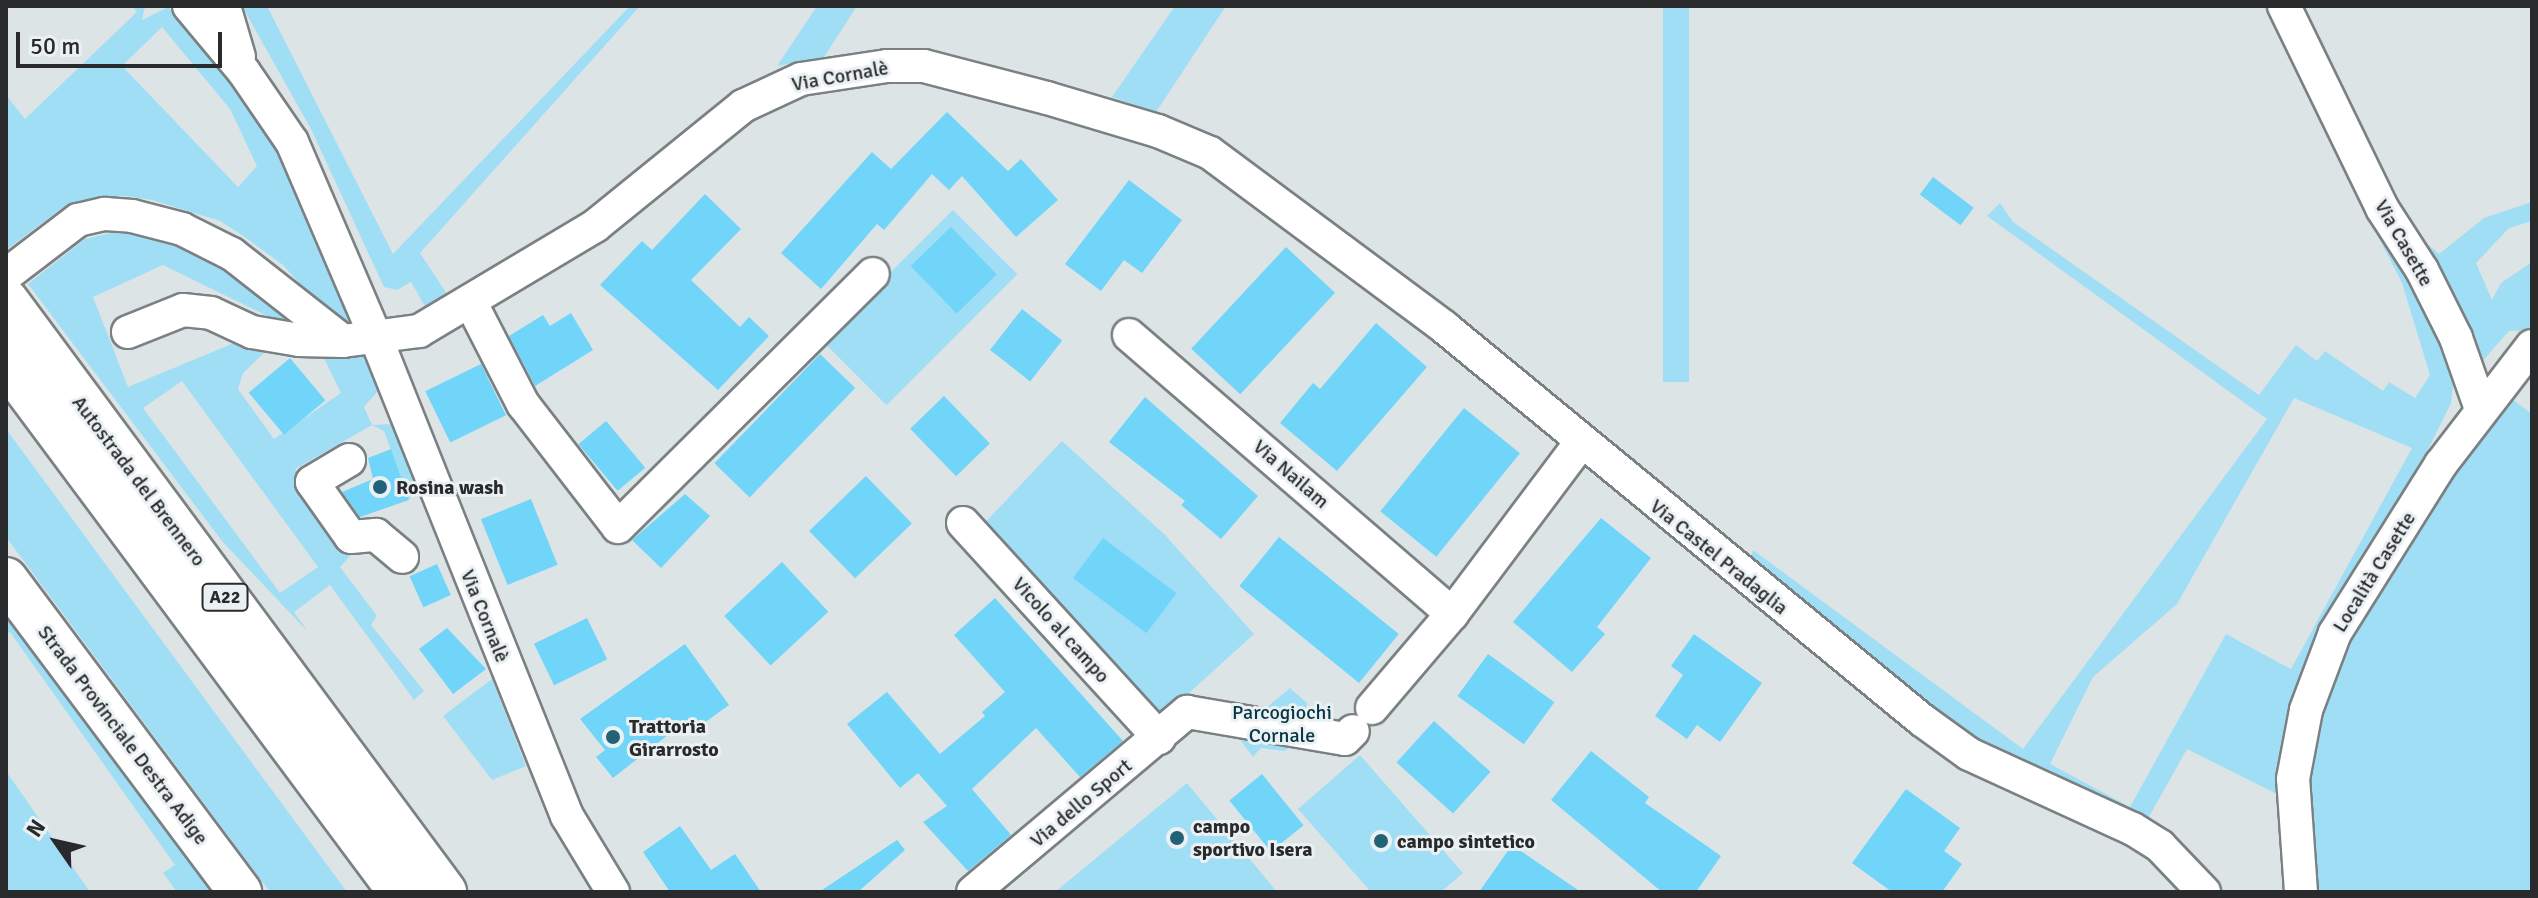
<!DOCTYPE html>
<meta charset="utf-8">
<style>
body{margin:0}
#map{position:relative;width:2538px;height:898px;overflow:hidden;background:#dde4e6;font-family:Signika,sans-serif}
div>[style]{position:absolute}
.green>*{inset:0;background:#a0def6;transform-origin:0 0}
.building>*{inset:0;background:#70d5f9;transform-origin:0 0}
.roads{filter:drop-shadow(2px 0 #7b8183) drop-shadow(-2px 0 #7b8183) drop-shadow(0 2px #7b8183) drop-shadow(0 -2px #7b8183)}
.minor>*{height:32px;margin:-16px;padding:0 16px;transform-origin:16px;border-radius:16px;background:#fff}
.major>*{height:42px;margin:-21px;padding:0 21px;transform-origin:21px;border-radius:21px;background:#fff}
.highway>*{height:44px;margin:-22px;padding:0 22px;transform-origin:22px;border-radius:22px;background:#fff}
.dots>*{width:22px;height:22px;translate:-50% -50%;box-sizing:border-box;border:4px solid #ebf1f3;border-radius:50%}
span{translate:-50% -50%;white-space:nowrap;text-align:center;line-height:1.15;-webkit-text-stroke:6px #ebf1f3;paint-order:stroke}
.shield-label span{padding:2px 6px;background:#ebf1f3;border:2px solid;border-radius:6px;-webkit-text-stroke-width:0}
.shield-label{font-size:18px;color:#282a2b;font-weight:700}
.street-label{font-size:20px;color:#282a2b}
.poi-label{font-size:20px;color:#282a2b;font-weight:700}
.left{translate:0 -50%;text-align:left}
.park-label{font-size:20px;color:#053645}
.frame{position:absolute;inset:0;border:8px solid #282a2b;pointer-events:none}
.north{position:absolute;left:16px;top:802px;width:80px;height:80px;-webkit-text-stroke:6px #ebf1f3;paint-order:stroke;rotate:304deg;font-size:22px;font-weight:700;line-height:32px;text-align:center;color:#282a2b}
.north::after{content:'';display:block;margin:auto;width:28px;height:36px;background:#282a2b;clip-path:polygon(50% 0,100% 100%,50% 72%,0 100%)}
.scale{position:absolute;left:16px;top:32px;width:206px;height:36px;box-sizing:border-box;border:4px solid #282a2b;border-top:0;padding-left:10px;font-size:24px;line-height:28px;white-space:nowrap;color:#282a2b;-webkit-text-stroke:6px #ebf1f3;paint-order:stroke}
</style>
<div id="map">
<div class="green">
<i style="clip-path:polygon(evenodd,132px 6px,145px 6px,142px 20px,168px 7px,255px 111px,296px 185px,351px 314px,348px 324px,334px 322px,283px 265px,242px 235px,220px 221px,152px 200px,126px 196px,79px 202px,62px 208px,6px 250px,6px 95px,25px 119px,137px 12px,132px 6px,162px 27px,230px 109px,257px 166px,238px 187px,122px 66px,162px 27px)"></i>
<i style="clip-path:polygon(242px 6px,267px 6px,393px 254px,630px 6px,640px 6px,420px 253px,451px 300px,426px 308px,411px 282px,397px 290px,384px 287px,311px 129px)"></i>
<i style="clip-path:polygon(817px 6px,857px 6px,824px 57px,777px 66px)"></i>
<i style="clip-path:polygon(1175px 6px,1226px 6px,1156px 112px,1112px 97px)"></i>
<i style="left:1663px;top:6px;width:26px;height:376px"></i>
<i style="clip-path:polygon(2532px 202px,2532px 221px,2509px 228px,2476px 263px,2492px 300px,2501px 283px,2532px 262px,2532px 323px,2526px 330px,2509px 331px,2480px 364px,2410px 229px,2439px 254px,2484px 218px)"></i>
<i style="clip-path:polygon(evenodd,2000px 203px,2013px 222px,2259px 395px,2296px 345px,2317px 361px,2325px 351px,2383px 391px,2389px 382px,2415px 398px,2430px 375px,2402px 283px,2365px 211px,2430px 311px,2454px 377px,2451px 403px,2416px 474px,2338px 601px,2279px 795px,2187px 749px,2145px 824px,1973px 744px,1749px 567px,1753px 550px,2023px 749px,2267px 419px,1987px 216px,2000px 203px,2294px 398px,2412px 448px,2291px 669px,2226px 634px,2130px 807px,2050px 764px,2093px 677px,2177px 604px,2294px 398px)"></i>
<i style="left:953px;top:210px;width:91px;height:185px;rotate:45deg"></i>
<i style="clip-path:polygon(evenodd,124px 230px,168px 238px,202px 254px,301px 315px,300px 332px,163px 265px,93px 297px,128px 387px,234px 343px,271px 346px,243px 373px,238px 389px,274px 439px,341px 393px,320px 350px,364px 355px,378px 391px,364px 407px,372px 425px,394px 424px,418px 482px,409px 500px,384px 431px,372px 425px,295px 469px,354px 552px,340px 567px,377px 616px,371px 625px,424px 691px,414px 700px,330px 585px,294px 612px,308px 632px,222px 541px,28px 284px,85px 239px,124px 230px,182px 381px,318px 567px,280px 593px,143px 408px,182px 381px)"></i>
<i style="clip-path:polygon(2508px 396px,2532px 414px,2532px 892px,2314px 892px,2305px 838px,2311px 732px,2349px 633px,2390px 563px)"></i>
<i style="clip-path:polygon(6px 429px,347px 892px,270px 892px,6px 537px)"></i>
<i style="clip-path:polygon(1062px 441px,1165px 535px,1254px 634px,1155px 724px,979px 529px)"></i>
<i style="clip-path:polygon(6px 600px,224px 892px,177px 892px,163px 873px,175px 865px,10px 632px,6px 634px)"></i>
<i style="clip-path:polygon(492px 679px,526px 766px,492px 780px,443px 716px)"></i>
<i style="clip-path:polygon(1290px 688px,1307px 703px,1305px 732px,1285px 751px,1261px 748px,1253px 757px,1222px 716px,1255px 717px)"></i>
<i style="clip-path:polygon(1360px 755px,1463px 873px,1441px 892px,1371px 892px,1298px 809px)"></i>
<i style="clip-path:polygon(6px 771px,90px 892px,6px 892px)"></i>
<i style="clip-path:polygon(1187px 783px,1277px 892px,1055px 892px)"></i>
</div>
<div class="building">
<i style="clip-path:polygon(947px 112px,1008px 171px,1021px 159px,1058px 200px,1016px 237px,962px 176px,949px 190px,932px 174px,884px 230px,877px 224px,821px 289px,781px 253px,872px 152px,891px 169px)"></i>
<i style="left:1933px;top:177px;width:51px;height:22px;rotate:37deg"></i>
<i style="clip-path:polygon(1129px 180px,1182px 220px,1142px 273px,1124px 260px,1101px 291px,1065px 264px)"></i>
<i style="clip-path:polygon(705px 194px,741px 229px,691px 280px,740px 327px,749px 317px,769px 336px,718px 390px,600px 285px,642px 241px,652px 250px)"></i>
<i style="left:951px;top:227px;width:66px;height:56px;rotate:46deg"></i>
<i style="left:1286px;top:247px;width:67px;height:139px;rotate:43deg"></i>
<i style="left:1022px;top:309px;width:51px;height:52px;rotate:38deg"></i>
<i style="clip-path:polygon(571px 313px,593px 350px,535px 386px,509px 336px,543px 315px,550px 326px)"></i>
<i style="clip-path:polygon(1376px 323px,1427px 367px,1337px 471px,1280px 423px,1313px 383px,1320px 389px)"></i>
<i style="left:820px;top:354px;width:49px;height:152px;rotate:44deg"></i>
<i style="left:290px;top:358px;width:55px;height:54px;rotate:50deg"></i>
<i style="left:481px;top:364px;width:57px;height:62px;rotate:64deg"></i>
<i style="left:944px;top:396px;width:66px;height:47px;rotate:46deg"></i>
<i style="clip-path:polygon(1145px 397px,1258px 496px,1221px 539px,1181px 505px,1185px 501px,1109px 442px)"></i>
<i style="left:1464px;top:408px;width:72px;height:133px;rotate:39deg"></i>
<i style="left:606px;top:421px;width:61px;height:36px;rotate:50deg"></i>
<i style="clip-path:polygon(391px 449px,409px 500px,360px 517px,342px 492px,373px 479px,368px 458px)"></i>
<i style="left:866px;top:476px;width:66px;height:79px;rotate:46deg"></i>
<i style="clip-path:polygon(685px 494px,710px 516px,661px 568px,632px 540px)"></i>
<i style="left:531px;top:499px;width:71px;height:54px;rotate:68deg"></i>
<i style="clip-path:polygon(1601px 518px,1651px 558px,1597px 627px,1605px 634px,1572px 672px,1513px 622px)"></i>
<i style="left:1279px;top:537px;width:154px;height:63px;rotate:39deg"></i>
<i style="left:1103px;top:538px;width:92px;height:50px;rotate:37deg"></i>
<i style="left:782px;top:562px;width:68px;height:79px;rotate:47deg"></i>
<i style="left:437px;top:564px;width:34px;height:30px;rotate:66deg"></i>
<i style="clip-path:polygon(995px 598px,1123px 741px,1080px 777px,1036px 728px,972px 789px,1011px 835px,968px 871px,923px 822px,947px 806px,918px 773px,900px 788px,847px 724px,887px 692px,940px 754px,985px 716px,982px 712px,1005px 692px,954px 635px)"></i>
<i style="left:587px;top:618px;width:46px;height:59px;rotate:64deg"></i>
<i style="clip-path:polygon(447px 628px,486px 669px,453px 694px,419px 649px)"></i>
<i style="clip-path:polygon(1694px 634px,1762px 683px,1720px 742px,1697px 725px,1687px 739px,1655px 716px,1683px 675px,1671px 666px)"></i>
<i style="clip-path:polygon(685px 644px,729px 705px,689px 734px,682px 724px,613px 778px,596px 757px,605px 750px,580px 719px)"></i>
<i style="left:1488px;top:654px;width:82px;height:52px;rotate:36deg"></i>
<i style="left:1434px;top:721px;width:76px;height:56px;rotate:42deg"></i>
<i style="clip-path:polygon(1591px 751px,1649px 797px,1645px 803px,1721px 856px,1696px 892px,1662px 892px,1551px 800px)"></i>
<i style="left:1262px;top:774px;width:66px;height:42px;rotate:51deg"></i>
<i style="clip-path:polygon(1906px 789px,1960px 828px,1944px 851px,1962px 864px,1942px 892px,1892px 892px,1852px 863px)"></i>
<i style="clip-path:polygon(680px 826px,711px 870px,735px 854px,761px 892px,670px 892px,643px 852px)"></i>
<i style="clip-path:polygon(897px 840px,905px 850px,858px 892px,819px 892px)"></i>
<i style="clip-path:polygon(1512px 845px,1581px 892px,1479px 892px)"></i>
</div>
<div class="roads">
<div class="minor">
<i style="left:189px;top:6px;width:86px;rotate:50.2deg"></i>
<i style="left:244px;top:72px;width:85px;rotate:55.6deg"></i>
<i style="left:292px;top:142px;width:213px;rotate:66.8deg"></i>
<i style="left:376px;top:338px;width:515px;rotate:68.22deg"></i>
<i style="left:567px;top:816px;width:89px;rotate:58.8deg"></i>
<i style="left:224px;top:6px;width:53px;rotate:73.6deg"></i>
<i style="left:2284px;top:6px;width:225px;rotate:64.1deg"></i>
<i style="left:2382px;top:208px;width:74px;rotate:57.2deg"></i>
<i style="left:2422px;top:270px;width:76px;rotate:63.4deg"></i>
<i style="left:2456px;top:338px;width:75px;rotate:70.6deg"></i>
<i style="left:6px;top:275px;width:91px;rotate:-37.4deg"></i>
<i style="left:78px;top:220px;width:28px;rotate:-13deg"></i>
<i style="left:105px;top:214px;width:27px;rotate:4deg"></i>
<i style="left:132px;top:216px;width:52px;rotate:14.6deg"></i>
<i style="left:182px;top:229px;width:56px;rotate:26.6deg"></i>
<i style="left:232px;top:254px;width:141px;rotate:38.1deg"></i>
<i style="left:471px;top:303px;width:114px;rotate:62.8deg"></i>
<i style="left:523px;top:404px;width:155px;rotate:52.3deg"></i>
<i style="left:618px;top:527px;width:359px;rotate:-44.8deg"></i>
<i style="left:128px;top:332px;width:59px;rotate:-21.8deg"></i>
<i style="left:183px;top:310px;width:28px;rotate:6deg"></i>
<i style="left:211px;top:313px;width:45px;rotate:24.9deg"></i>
<i style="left:252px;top:332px;width:48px;rotate:9.7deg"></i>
<i style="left:299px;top:340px;width:44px;rotate:1.3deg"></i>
<i style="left:343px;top:341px;width:77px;rotate:-7.5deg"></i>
<i style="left:419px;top:331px;width:205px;rotate:-30.8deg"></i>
<i style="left:595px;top:226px;width:191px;rotate:-39deg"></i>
<i style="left:743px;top:106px;width:64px;rotate:-25deg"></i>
<i style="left:801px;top:79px;width:87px;rotate:-8.6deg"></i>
<i style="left:887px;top:66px;width:37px"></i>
<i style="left:924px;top:66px;width:127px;rotate:14.6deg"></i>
<i style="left:1047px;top:98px;width:116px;rotate:16.6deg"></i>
<i style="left:1158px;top:131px;width:56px;rotate:22.9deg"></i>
<i style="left:1210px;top:153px;width:292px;rotate:36.6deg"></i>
<i style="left:1444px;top:327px;width:619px;rotate:39.43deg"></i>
<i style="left:1922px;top:720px;width:58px;rotate:35.9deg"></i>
<i style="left:1969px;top:754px;width:180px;rotate:24.6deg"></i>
<i style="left:2133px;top:829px;width:32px;rotate:32deg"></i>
<i style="left:2160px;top:846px;width:64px;rotate:46.3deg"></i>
<i style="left:1129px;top:335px;width:427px;rotate:40.8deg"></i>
<i style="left:349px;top:460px;width:43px;rotate:149.3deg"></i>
<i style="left:312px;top:482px;width:67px;rotate:54.7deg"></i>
<i style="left:351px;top:537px;width:25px;rotate:-5deg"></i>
<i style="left:376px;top:535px;width:34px;rotate:40deg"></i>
<i style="left:963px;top:523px;width:291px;rotate:47.6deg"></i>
<i style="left:1372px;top:708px;width:123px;rotate:-49.6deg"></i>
<i style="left:1452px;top:614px;width:215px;rotate:-53.1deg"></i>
<i style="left:973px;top:892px;width:280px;rotate:-40.1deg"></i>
<i style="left:1187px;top:712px;width:160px;rotate:9.7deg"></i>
<i style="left:1345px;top:739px;width:11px;rotate:-45deg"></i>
<i style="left:2301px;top:892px;width:113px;rotate:-94deg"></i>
<i style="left:2293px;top:779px;width:70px;rotate:-79.3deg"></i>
<i style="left:2306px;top:710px;width:82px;rotate:-69.4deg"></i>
<i style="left:2335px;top:633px;width:199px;rotate:-57.9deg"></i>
<i style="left:2441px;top:464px;width:149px;rotate:-52.4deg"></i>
</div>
<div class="major">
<i style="left:6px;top:579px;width:391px;rotate:53.2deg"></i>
</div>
<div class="highway">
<i style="left:6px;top:301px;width:736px;rotate:53.46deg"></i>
<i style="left:6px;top:361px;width:662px;rotate:53.36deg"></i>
</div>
</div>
<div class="dots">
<i style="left:380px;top:487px;background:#226277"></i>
<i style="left:613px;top:737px;background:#226277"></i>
<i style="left:1177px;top:838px;background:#226277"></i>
<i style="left:1381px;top:841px;background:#226277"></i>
</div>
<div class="shield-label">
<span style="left:225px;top:597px">A22</span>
</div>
<div class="street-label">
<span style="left:840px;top:76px;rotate:-10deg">Via Cornalè</span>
<span style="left:2404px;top:243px;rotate:60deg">Via Casette</span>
<span style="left:1291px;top:474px;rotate:41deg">Via Nailam</span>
<span style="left:139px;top:481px;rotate:53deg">Autostrada del Brennero</span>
<span style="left:1719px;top:557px;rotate:39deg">Via Castel Pradaglia</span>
<span style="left:2374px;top:572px;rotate:-58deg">Località Casette</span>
<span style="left:485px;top:616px;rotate:68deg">Via Cornalè</span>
<span style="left:1061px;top:630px;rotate:48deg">Vicolo al campo</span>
<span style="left:123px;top:735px;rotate:53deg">Strada Provinciale Destra Adige</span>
<span style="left:1081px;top:803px;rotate:-40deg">Via dello Sport</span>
</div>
<div class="poi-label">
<span class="left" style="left:396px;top:487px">Rosina wash</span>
<span class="left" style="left:629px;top:738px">Trattoria<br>Girarrosto</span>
<span class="left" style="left:1193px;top:838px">campo<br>sportivo Isera</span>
<span class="left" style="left:1397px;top:841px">campo sintetico</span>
</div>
<div class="park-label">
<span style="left:1282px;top:724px">Parcogiochi<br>Cornale</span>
</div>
<div class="frame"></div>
<div class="north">N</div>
<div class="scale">50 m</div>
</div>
